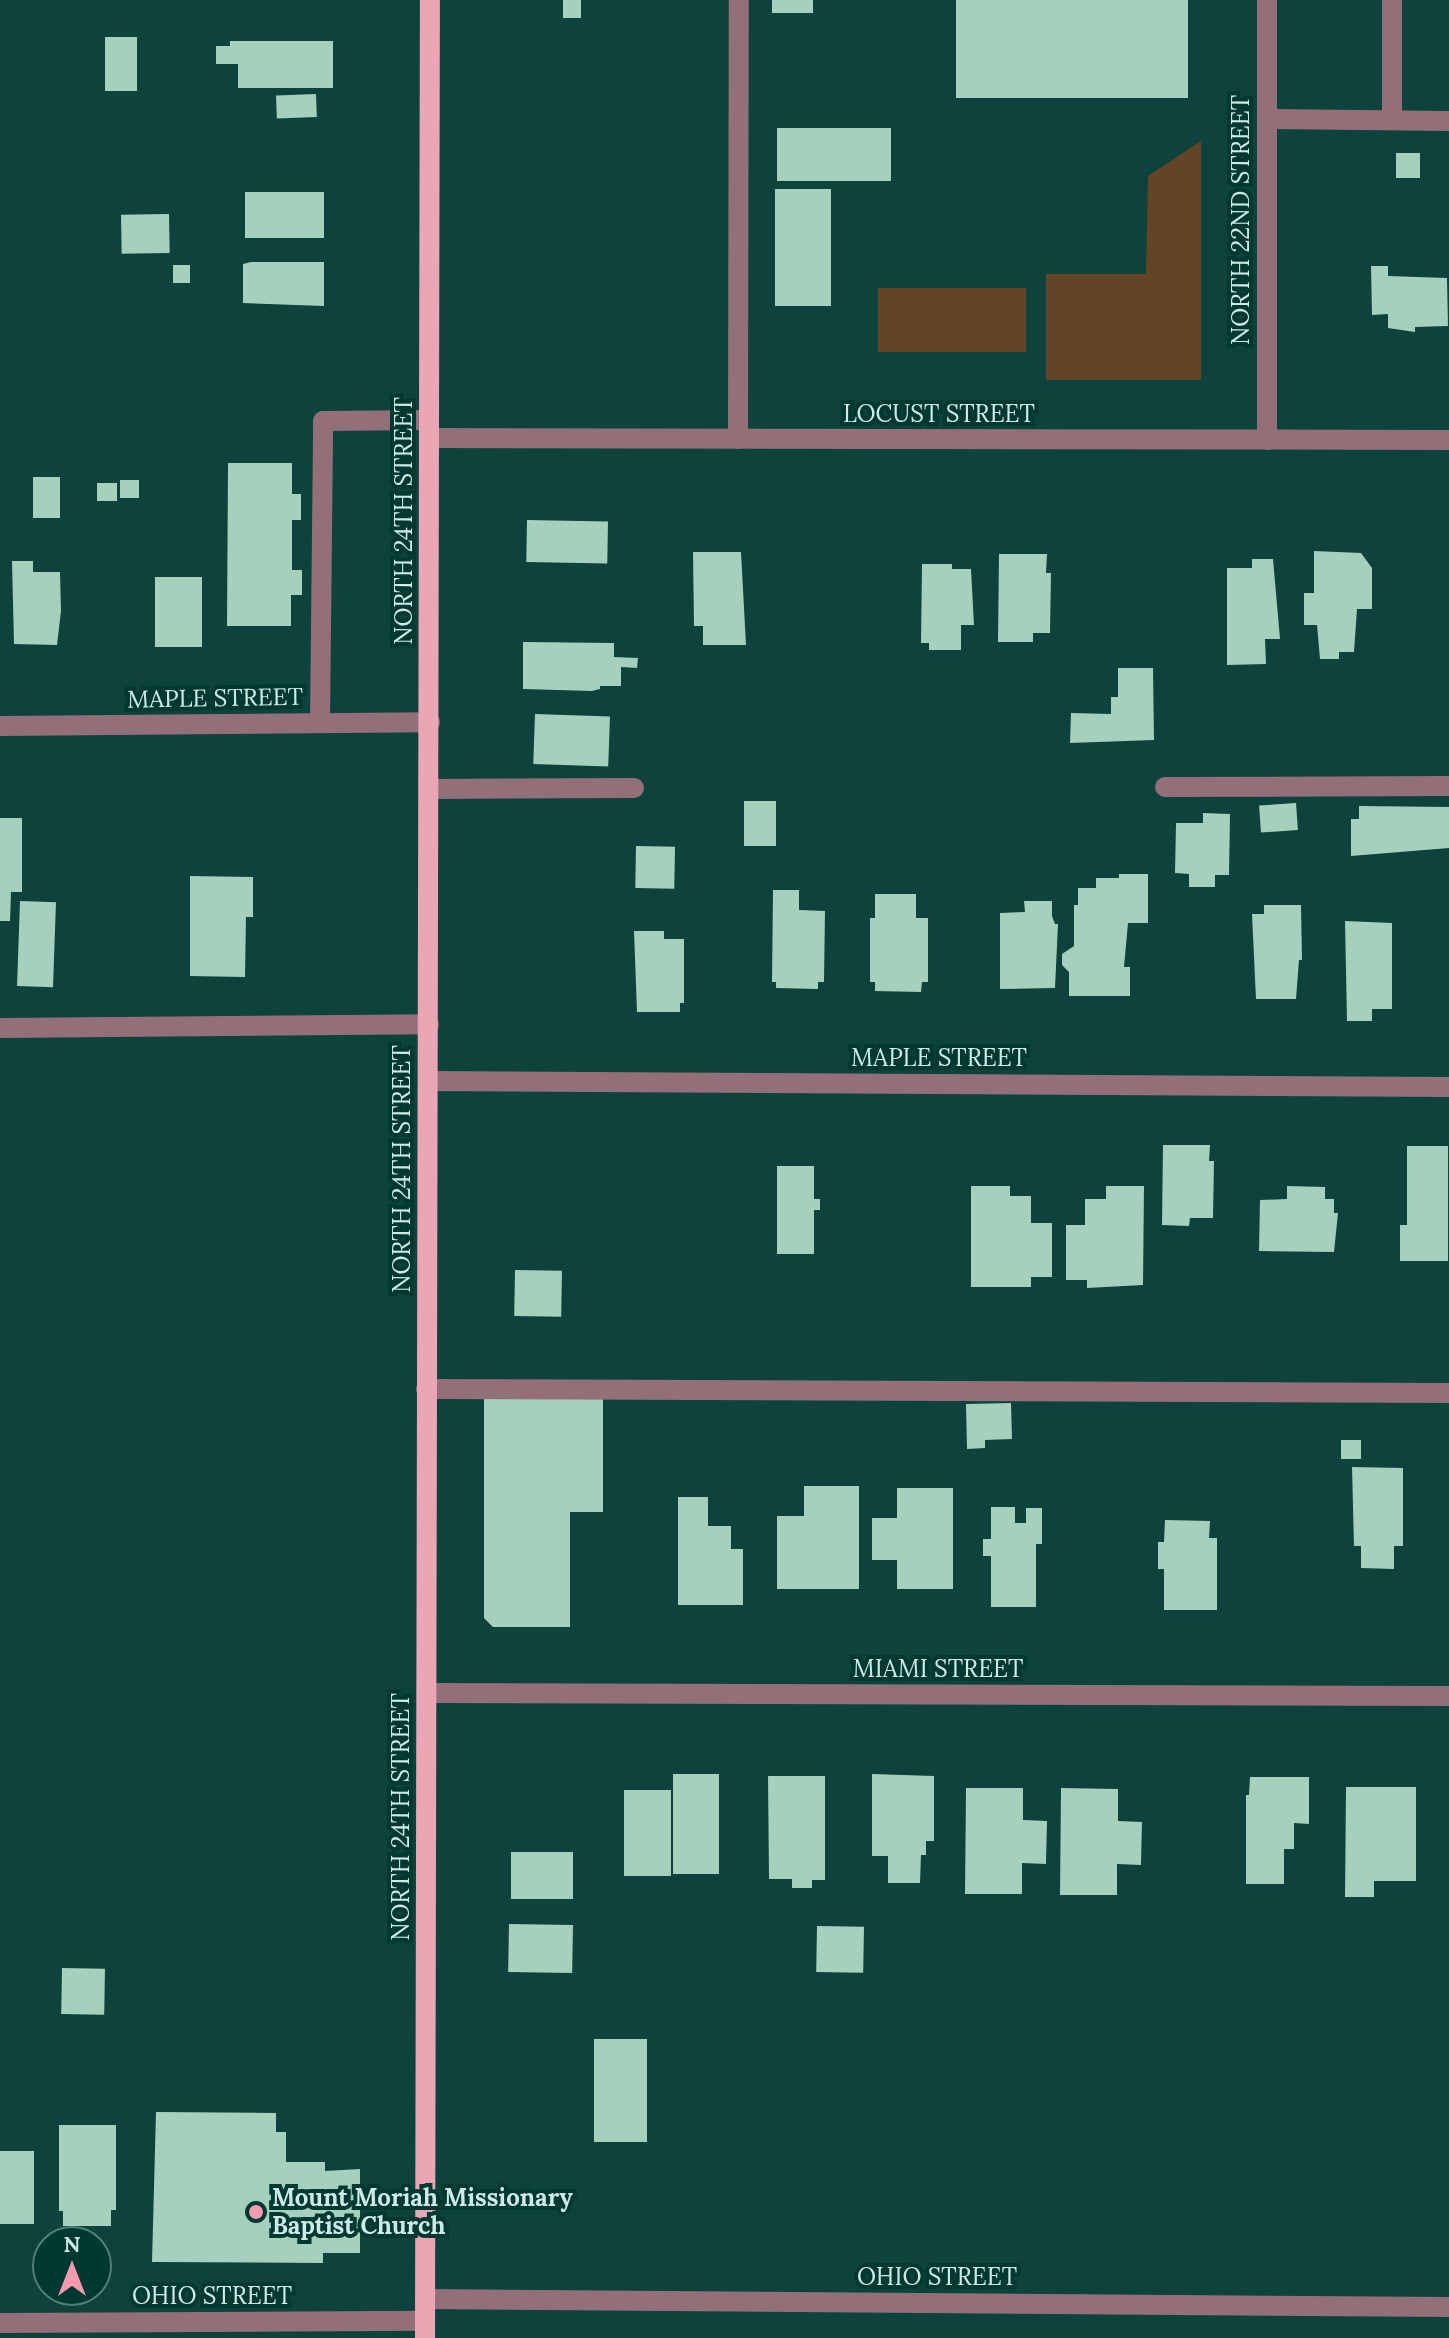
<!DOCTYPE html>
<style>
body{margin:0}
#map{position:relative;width:1449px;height:2338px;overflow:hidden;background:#0d423d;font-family:Lora,serif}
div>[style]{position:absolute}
.green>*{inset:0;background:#634424;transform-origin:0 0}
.building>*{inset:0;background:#a5d1bc;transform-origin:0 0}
.minor>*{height:20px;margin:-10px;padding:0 10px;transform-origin:10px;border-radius:10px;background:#937078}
.major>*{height:20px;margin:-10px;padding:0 10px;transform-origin:10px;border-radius:10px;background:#eba6b5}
.dots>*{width:22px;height:22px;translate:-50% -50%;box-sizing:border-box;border:4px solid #003832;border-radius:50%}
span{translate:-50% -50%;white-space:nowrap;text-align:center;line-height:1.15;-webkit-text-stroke:8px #003832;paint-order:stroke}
.street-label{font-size:24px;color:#cfe9e4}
.poi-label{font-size:24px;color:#cfe9e4;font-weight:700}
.left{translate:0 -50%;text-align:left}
.north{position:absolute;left:32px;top:2226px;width:80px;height:80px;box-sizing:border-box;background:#003832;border:2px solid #537f79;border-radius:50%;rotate:0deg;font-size:22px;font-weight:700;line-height:32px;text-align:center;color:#cfe9e4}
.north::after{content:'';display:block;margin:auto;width:28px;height:36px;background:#f29aae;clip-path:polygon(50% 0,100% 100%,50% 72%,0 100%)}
</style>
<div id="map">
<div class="green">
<i style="clip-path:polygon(1201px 141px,1201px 380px,1046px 380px,1046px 274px,1146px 274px,1148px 176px)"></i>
<i style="left:878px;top:288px;width:148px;height:64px"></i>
</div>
<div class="building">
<i style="left:563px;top:0;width:18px;height:18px"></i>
<i style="left:772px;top:0;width:41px;height:13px"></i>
<i style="left:956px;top:0;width:232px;height:98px"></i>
<i style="left:105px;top:37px;width:32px;height:54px"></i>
<i style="clip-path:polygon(230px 41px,333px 41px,333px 88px,238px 88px,238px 64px,216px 64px,216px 46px,230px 46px)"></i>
<i style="left:316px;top:94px;width:23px;height:40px;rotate:88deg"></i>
<i style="left:777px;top:128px;width:114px;height:53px"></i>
<i style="left:1420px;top:153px;width:25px;height:24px;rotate:90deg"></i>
<i style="left:775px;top:189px;width:56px;height:117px"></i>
<i style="left:245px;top:192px;width:79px;height:46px"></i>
<i style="left:169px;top:214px;width:39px;height:48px;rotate:89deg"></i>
<i style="clip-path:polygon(251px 262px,324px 262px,324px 306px,243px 303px,243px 264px)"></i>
<i style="left:173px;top:265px;width:17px;height:18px"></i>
<i style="clip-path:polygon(1371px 266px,1388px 266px,1388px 276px,1447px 278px,1448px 326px,1415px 327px,1415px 332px,1388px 328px,1388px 314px,1372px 315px)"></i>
<i style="clip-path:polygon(228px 463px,292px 463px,292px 494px,301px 494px,301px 520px,292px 520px,292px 570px,302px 570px,302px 595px,291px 595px,291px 626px,227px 626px)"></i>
<i style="left:33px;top:477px;width:27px;height:41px"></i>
<i style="left:139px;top:480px;width:18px;height:19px;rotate:90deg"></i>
<i style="left:97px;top:483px;width:20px;height:18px"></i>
<i style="left:527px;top:520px;width:81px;height:42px;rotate:1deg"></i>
<i style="clip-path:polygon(1314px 551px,1361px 553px,1372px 568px,1372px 609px,1357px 609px,1354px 652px,1339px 652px,1339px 659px,1320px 659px,1317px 625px,1304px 625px,1304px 593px,1314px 593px)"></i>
<i style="clip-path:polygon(693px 552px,741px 552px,746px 645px,703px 645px,703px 626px,694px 626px)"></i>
<i style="clip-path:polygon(999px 554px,1047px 554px,1046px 573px,1051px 573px,1050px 633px,1033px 633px,1033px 642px,998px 642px)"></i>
<i style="clip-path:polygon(1252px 559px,1273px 559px,1280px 639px,1265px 639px,1266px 664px,1227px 665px,1227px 568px,1252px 568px)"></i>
<i style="clip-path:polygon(12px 561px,33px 561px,33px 572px,60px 572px,61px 611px,57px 645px,14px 644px)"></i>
<i style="clip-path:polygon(922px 564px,952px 564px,952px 569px,971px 569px,974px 625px,961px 625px,961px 650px,929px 650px,929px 643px,921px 643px)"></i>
<i style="left:155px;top:577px;width:47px;height:70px"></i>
<i style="clip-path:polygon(523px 642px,614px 643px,614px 657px,638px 658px,637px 668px,621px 667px,621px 686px,600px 686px,600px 689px,592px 691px,523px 689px)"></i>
<i style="clip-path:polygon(1118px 668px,1153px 668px,1154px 740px,1070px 743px,1071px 713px,1111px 714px,1111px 697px,1118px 697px)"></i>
<i style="left:535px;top:714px;width:75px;height:50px;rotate:2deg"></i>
<i style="left:744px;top:801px;width:32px;height:45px"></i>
<i style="left:1296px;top:803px;width:27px;height:37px;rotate:86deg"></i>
<i style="clip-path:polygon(1359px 806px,1449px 807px,1449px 848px,1351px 856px,1351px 819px,1359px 819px)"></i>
<i style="clip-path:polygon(1203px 813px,1230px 814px,1229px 875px,1215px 875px,1215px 887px,1189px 887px,1189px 874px,1175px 873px,1176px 823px,1203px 823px)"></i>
<i style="clip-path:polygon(0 818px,22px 818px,22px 892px,11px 892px,10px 921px,0 921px)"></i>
<i style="left:636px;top:846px;width:39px;height:42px;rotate:1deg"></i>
<i style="clip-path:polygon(1119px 874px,1148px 874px,1148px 923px,1128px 923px,1124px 967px,1130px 967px,1130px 996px,1069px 996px,1069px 972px,1062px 965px,1062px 954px,1074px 946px,1074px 905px,1078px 905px,1078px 888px,1096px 888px,1096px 878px,1119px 878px)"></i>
<i style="clip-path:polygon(190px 876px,253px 877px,253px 917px,246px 917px,245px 977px,190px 976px)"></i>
<i style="clip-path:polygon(773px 890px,799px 890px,799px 910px,825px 911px,824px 982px,818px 982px,818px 989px,776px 988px,776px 982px,772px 982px)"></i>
<i style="clip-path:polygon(875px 894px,916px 894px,916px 918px,928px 918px,928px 982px,922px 982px,921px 992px,875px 991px,875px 982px,870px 982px,870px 918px,875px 918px)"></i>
<i style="left:20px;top:901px;width:36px;height:85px;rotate:2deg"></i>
<i style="clip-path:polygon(1024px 901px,1052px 901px,1052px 916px,1055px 924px,1058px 924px,1055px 988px,1000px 989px,1000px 913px,1025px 912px)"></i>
<i style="clip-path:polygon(1264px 905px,1301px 905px,1302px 960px,1299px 960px,1296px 999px,1256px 999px,1252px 914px,1264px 914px)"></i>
<i style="clip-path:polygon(1345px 921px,1392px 923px,1392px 1009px,1372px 1009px,1372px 1021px,1347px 1021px)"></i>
<i style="clip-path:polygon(634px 931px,664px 931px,664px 939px,684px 939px,684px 1003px,680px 1003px,680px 1012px,637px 1012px)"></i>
<i style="clip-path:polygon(1163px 1145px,1210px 1145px,1209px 1161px,1214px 1161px,1213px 1218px,1190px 1218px,1189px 1226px,1162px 1225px)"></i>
<i style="clip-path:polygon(1407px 1146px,1448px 1146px,1448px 1261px,1400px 1261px,1400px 1225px,1407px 1225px)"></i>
<i style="clip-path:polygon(777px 1166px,814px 1166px,814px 1199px,820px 1199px,820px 1210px,814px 1210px,814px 1254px,777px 1254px)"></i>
<i style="clip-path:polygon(971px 1186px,1010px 1186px,1010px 1196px,1031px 1196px,1031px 1223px,1052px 1223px,1052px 1277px,1031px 1277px,1031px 1287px,971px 1287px)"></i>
<i style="clip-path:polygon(1106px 1186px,1144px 1186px,1143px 1285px,1087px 1288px,1087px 1280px,1066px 1280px,1066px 1225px,1085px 1225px,1085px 1199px,1106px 1199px)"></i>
<i style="clip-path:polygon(1287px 1186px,1325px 1187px,1325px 1199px,1334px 1199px,1334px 1213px,1338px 1213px,1334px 1252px,1259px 1251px,1260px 1200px,1287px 1199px)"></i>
<i style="left:515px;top:1270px;width:47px;height:46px;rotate:1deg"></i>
<i style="clip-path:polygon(484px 1398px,603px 1398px,603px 1512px,570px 1512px,570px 1627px,493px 1627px,484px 1618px)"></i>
<i style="clip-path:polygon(1011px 1403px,1012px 1439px,985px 1440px,985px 1448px,967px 1449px,966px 1404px)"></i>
<i style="left:1341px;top:1440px;width:20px;height:19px"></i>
<i style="clip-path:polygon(1352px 1467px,1403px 1468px,1403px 1546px,1394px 1546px,1394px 1569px,1361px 1568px,1361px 1546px,1354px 1546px)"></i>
<i style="clip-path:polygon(804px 1486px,859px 1486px,859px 1589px,777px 1589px,777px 1516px,804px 1516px)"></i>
<i style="clip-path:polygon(897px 1488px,953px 1488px,953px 1589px,897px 1589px,897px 1560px,872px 1560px,872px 1518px,897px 1518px)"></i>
<i style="clip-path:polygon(678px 1497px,708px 1497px,708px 1526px,731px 1526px,731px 1549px,743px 1549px,743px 1605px,678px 1605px)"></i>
<i style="clip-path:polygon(991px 1507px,1015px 1507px,1015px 1523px,1026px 1523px,1026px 1508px,1042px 1508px,1042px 1544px,1036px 1544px,1036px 1607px,991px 1607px,991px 1556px,983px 1556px,983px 1539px,991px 1539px)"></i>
<i style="clip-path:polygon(1165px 1520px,1210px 1521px,1209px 1538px,1217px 1538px,1217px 1610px,1164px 1610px,1164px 1569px,1158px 1569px,1158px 1542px,1164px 1542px)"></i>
<i style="left:673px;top:1774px;width:46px;height:100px"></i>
<i style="clip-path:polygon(872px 1774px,934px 1776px,934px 1841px,926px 1841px,926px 1855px,921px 1855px,920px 1883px,888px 1883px,888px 1856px,872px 1856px)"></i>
<i style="clip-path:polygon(768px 1776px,825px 1776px,825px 1880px,812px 1880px,812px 1888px,792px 1888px,792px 1879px,769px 1879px)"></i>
<i style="clip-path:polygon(1250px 1777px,1309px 1777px,1309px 1824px,1294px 1823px,1294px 1849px,1284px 1849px,1284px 1884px,1246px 1884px,1246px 1795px,1249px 1795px)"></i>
<i style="clip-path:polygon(1346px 1787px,1416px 1787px,1416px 1881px,1374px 1881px,1374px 1897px,1345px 1897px)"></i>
<i style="clip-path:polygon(966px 1788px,1023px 1788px,1023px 1820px,1047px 1821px,1046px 1864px,1022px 1863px,1022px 1894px,965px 1894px)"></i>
<i style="clip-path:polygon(1061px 1788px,1118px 1789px,1118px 1821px,1142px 1822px,1141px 1865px,1117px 1864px,1117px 1895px,1060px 1895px)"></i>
<i style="left:624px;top:1790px;width:47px;height:86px"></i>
<i style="left:511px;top:1852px;width:62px;height:47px"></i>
<i style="left:509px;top:1924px;width:64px;height:48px;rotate:1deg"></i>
<i style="left:817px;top:1926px;width:47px;height:46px;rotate:1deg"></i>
<i style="left:62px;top:1968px;width:43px;height:46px;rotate:1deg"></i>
<i style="left:594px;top:2039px;width:53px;height:103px"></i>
<i style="clip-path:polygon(156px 2112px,276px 2113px,276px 2132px,286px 2132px,286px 2162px,325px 2162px,325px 2171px,360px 2169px,360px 2253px,323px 2253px,323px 2263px,152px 2262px)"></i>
<i style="clip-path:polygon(59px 2125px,116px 2125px,116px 2210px,111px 2210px,111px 2226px,63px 2226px,63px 2211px,59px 2211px)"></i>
<i style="left:0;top:2151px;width:34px;height:73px"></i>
</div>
<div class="minor">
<i style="left:1392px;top:0;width:120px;rotate:90deg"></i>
<i style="left:1267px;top:119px;width:182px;rotate:0.6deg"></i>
<i style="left:429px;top:438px;width:1020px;rotate:0.11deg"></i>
<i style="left:738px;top:439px;width:439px;rotate:-89.9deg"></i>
<i style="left:1267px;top:440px;width:440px;rotate:-90deg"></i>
<i style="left:320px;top:723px;width:302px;rotate:-89.4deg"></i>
<i style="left:323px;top:421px;width:106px;rotate:-0.5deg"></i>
<i style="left:0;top:726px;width:430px;rotate:-0.5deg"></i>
<i style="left:1165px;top:787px;width:284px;rotate:-0.2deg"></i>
<i style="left:430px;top:789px;width:204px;rotate:-0.3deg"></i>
<i style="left:0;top:1028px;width:429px;rotate:-0.5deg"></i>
<i style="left:429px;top:1081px;width:1020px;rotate:0.34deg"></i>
<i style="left:426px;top:1389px;width:1023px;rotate:0.22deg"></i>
<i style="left:427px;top:1693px;width:1022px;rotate:0.17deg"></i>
<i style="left:425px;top:2299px;width:1024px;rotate:0.45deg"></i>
<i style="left:0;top:2323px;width:425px;rotate:-0.3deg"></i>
</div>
<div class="major">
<i style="left:425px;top:2338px;width:2338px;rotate:-89.88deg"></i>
</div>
<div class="dots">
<i style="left:256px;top:2212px;background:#f29aae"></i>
</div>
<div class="street-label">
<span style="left:1241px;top:220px;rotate:-90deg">NORTH 22ND STREET</span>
<span style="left:939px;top:414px">LOCUST STREET</span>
<span style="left:404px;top:521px;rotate:-90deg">NORTH 24TH STREET</span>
<span style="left:215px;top:698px;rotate:-1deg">MAPLE STREET</span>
<span style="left:939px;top:1058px">MAPLE STREET</span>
<span style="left:402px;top:1169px;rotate:-90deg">NORTH 24TH STREET</span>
<span style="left:938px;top:1669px">MIAMI STREET</span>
<span style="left:401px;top:1817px;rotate:-90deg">NORTH 24TH STREET</span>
<span style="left:937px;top:2277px">OHIO STREET</span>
<span style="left:212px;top:2296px">OHIO STREET</span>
</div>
<div class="poi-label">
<span class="left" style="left:272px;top:2212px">Mount Moriah Missionary<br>Baptist Church</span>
</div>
<div class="north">N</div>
</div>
